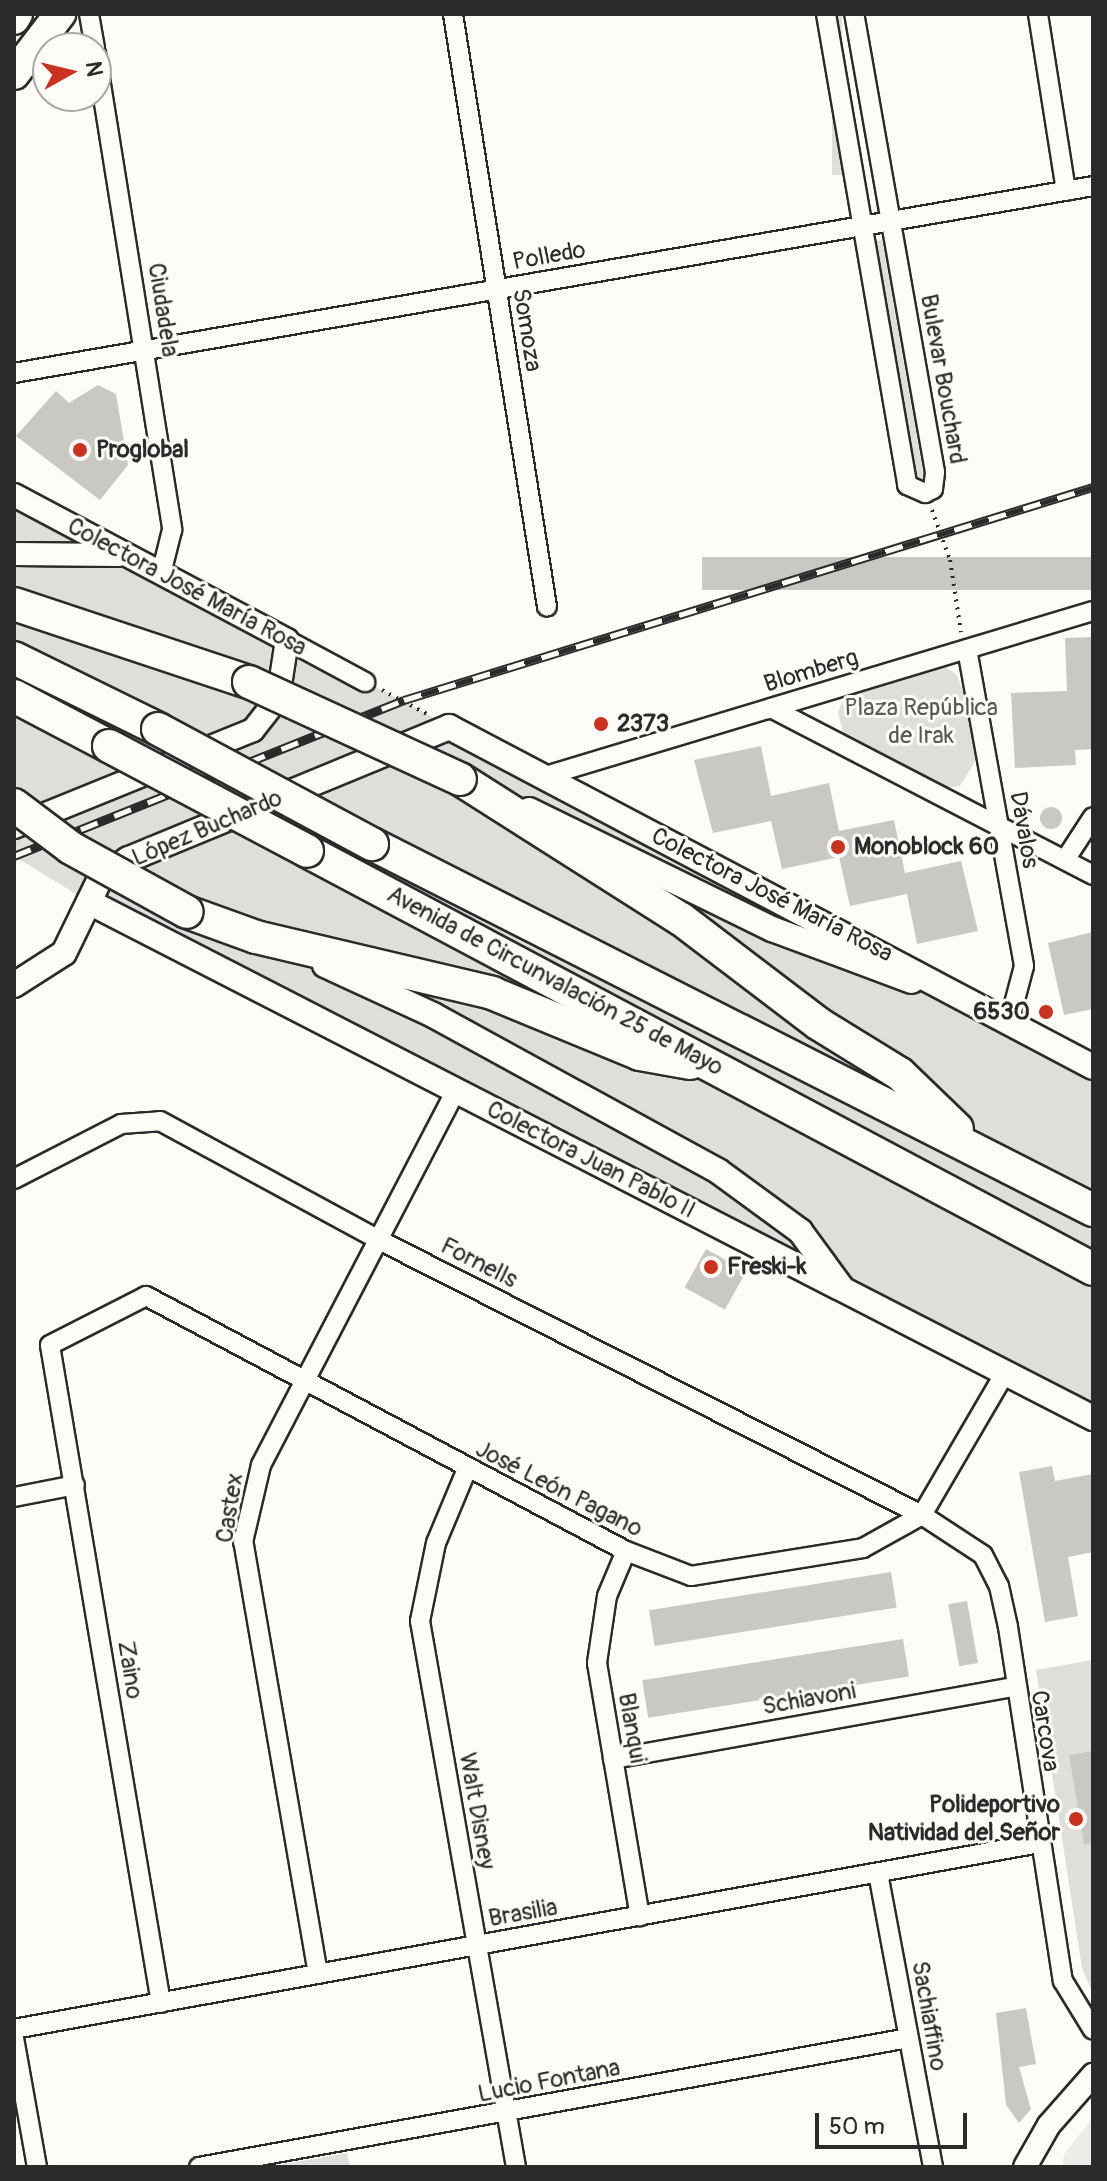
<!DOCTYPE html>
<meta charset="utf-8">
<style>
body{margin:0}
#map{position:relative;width:1107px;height:2181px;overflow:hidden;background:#fdfcf7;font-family:Pangolin,sans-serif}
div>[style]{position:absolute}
.built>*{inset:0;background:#edece8}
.green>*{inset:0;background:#dfdeda;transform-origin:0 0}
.building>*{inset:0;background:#c9c8c4;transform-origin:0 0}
.round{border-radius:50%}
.path>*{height:4px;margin-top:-2px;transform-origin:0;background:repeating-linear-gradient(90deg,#2b2b2b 0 2px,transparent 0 8px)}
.roads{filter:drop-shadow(2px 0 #2b2b2b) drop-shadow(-2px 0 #2b2b2b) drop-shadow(0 2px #2b2b2b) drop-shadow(0 -2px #2b2b2b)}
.minor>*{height:18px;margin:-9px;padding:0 9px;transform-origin:9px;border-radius:9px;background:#fdfcf7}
.tertiary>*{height:22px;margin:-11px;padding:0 11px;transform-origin:11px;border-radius:11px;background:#fdfcf7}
.secondary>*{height:24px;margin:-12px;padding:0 12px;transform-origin:12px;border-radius:12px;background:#fdfcf7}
.trunk>*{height:30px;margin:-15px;padding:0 15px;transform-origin:15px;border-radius:15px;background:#fdfcf7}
.motorway>*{height:32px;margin:-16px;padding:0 16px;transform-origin:16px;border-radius:16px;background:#fdfcf7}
.rail>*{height:9px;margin-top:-4.5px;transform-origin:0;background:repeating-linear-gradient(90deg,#fdfcf7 0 18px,#2b2b2b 0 36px);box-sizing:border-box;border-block:2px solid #2b2b2b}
.bridges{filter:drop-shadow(2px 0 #2b2b2b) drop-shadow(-2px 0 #2b2b2b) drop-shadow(0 2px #2b2b2b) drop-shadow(0 -2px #2b2b2b)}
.motorway-bridge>*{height:32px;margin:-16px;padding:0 16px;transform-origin:16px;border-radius:16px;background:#fdfcf7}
.dots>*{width:22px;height:22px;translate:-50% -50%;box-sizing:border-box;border:4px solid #fdfcf7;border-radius:50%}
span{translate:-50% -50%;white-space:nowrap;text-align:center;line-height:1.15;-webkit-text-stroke:6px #fdfcf7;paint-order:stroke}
.street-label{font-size:24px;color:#2b2b2b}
.poi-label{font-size:24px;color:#2b2b2b;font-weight:700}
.left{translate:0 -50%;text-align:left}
.right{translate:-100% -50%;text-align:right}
.park-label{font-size:24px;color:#585857}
.frame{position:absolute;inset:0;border:16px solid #2b2b2b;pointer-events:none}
.north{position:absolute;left:32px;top:32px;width:80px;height:80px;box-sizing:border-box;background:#fdfcf7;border:2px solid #a9a8a5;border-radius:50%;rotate:82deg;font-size:22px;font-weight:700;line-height:32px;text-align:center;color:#2b2b2b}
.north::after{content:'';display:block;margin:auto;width:28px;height:36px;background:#c8321e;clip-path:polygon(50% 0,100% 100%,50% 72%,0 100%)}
.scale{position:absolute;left:815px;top:2113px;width:152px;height:36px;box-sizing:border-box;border:4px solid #2b2b2b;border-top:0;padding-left:10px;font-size:24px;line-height:28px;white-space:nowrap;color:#2b2b2b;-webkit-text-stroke:6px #fdfcf7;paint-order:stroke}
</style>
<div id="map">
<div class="built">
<i style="clip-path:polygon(1093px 2118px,1093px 2167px,1062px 2167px,1065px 2152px)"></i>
</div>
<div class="green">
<i style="left:832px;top:14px;width:10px;height:161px"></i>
<i style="left:882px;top:240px;width:242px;height:11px;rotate:80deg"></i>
<i style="clip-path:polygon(14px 495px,1093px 1067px,1093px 1418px,89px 902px,14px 856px)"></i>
<i style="clip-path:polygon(944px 666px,957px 675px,968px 706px,977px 758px,960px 786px,944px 788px,854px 742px,843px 733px,838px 712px,847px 692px)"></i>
<i style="clip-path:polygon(1093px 1660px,1093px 1994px,1082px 1968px,1036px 1670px)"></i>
<i style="clip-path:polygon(347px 2153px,350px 2167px,269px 2167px)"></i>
</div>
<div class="building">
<i style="clip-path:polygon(98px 385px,116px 394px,128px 465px,100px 500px,16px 436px,56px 391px,69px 403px)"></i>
<i style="left:1093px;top:557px;width:33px;height:391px;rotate:90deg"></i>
<i style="clip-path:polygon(1093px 637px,1093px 749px,1075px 750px,1076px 765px,1015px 768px,1011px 693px,1067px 691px,1065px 638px)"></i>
<i style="clip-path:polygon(761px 746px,771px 796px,829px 783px,839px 831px,894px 820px,905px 873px,961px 861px,978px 931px,917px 944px,907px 894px,850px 906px,839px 857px,782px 869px,771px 821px,713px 833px,694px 760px)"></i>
<i class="round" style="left:1040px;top:807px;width:22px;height:22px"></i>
<i style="clip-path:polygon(1093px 932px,1093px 1009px,1064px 1015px,1048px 943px)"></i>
<i style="left:706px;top:1249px;width:46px;height:44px;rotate:29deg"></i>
<i style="clip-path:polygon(1052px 1466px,1055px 1481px,1093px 1474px,1093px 1552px,1068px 1557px,1078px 1616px,1045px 1622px,1019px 1472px)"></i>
<i style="left:891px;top:1572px;width:36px;height:245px;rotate:81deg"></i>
<i style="left:967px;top:1601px;width:63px;height:19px;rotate:80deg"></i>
<i style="left:903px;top:1639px;width:38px;height:264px;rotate:81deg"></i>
<i style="clip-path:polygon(1093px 1751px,1093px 1843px,1084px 1844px,1069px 1755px)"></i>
<i style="clip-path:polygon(1026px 2008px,1036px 2064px,1019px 2067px,1031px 2109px,1019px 2123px,1006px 2105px,996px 2013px)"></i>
</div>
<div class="path">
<i style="left:932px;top:510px;width:53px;rotate:70.2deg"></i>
<i style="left:950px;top:560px;width:73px;rotate:81.3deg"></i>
<i style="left:382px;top:690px;width:51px;rotate:28.1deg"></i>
</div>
<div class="roads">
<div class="minor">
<i style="left:89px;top:14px;width:35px;rotate:80deg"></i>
<i style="left:453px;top:14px;width:600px;rotate:80.99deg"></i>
<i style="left:826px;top:14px;width:478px;rotate:80.2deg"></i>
<i style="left:907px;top:485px;width:20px;rotate:24deg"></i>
<i style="left:925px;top:493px;width:9px;rotate:-27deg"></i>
<i style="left:933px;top:489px;width:17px;rotate:-83deg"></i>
<i style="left:935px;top:472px;width:465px;rotate:-100deg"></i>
<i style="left:1038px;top:14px;width:179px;rotate:81deg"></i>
<i style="left:96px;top:53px;width:483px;rotate:80.9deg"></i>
<i style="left:172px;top:530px;width:45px;rotate:104deg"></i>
<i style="left:14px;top:373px;width:1095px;rotate:-9.83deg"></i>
<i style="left:287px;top:640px;width:89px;rotate:28.3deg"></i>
<i style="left:967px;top:649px;width:322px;rotate:79.8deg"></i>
<i style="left:1024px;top:966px;width:55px;rotate:104.8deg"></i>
<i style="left:771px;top:708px;width:363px;rotate:27.4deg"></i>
<i style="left:542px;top:777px;width:575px;rotate:-16.77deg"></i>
<i style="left:1065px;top:860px;width:51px;rotate:-56.9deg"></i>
<i style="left:14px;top:1179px;width:120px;rotate:-27.2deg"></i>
<i style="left:121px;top:1124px;width:39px;rotate:-4deg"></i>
<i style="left:160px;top:1121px;width:247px;rotate:28.5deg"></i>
<i style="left:377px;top:1239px;width:611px;rotate:26.86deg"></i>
<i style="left:922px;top:1515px;width:73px;rotate:33.3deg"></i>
<i style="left:983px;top:1555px;width:35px;rotate:63deg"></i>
<i style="left:999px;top:1586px;width:42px;rotate:77.6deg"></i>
<i style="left:1008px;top:1627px;width:358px;rotate:81.2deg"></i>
<i style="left:1063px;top:1981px;width:57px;rotate:58.5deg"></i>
<i style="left:467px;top:1469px;width:80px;rotate:112.7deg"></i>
<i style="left:436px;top:1543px;width:80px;rotate:101.6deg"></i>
<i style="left:420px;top:1621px;width:554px;rotate:80.03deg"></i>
<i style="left:14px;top:1497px;width:62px;rotate:-11.1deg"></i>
<i style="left:626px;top:1551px;width:49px;rotate:112.9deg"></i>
<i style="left:607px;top:1596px;width:68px;rotate:98.5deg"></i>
<i style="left:597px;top:1663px;width:257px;rotate:80.4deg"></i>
<i style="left:613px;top:1759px;width:406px;rotate:-10.2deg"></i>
<i style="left:878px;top:1873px;width:299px;rotate:79.4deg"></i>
<i style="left:318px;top:1974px;width:438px;rotate:-99.8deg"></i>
<i style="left:243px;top:1542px;width:79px;rotate:-76.8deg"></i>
<i style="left:261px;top:1465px;width:422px;rotate:-62.5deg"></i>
<i style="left:161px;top:2003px;width:667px;rotate:-99.58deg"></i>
<i style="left:50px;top:1345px;width:108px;rotate:-27deg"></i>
<i style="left:146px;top:1296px;width:544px;rotate:27.98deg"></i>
<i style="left:626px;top:1551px;width:70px;rotate:21deg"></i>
<i style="left:691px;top:1576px;width:174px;rotate:-9.2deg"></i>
<i style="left:863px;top:1548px;width:68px;rotate:-29.2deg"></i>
<i style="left:922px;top:1515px;width:164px;rotate:-59.7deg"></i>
<i style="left:14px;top:2029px;width:1043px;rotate:-10.28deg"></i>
<i style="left:14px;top:2038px;width:131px;rotate:79.9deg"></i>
<i style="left:199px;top:2167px;width:721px;rotate:-10.31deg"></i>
</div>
<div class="tertiary">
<i style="left:14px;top:495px;width:309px;rotate:28deg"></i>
<i style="left:287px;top:640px;width:59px;rotate:98.8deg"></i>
<i style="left:278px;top:698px;width:41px;rotate:128deg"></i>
<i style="left:253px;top:730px;width:258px;rotate:157.9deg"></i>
<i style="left:14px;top:554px;width:105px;rotate:0.5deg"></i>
<i style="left:1025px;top:2167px;width:48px;rotate:-60.3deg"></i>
<i style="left:1049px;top:2125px;width:67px;rotate:-48.7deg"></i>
</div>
<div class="secondary">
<i style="left:529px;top:810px;width:271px;rotate:26.1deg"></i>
<i style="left:772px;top:929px;width:149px;rotate:20.4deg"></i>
<i style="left:89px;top:902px;width:1129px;rotate:27.2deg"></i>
<i style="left:325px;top:965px;width:119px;rotate:24.8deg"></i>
<i style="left:433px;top:1015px;width:325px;rotate:28.7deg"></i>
<i style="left:718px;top:1171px;width:102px;rotate:36.2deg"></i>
<i style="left:800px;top:1231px;width:69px;rotate:53.8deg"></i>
<i style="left:14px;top:985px;width:59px;rotate:-32.6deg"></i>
<i style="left:64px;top:953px;width:82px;rotate:-64.1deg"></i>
<i style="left:100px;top:879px;width:35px;rotate:-35deg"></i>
<i style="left:129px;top:859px;width:346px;rotate:-22.4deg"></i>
<i style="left:449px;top:727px;width:728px;rotate:27.83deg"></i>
</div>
<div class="trunk">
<i style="left:14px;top:19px;width:6px;rotate:-59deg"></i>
<i style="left:14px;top:74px;width:76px;rotate:-52.5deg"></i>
</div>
<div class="motorway">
<i style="left:14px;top:604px;width:248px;rotate:18.4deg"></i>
<i style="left:14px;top:658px;width:161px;rotate:26.2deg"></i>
<i style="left:14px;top:696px;width:107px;rotate:27.8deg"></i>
<i style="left:460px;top:779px;width:262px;rotate:32.4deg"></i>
<i style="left:681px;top:919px;width:173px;rotate:37.3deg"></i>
<i style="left:819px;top:1024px;width:95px;rotate:31.7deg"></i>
<i style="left:900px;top:1074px;width:79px;rotate:44deg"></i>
<i style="left:372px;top:844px;width:809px;rotate:26.91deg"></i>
<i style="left:307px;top:851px;width:890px;rotate:28deg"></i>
<i style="left:187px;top:912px;width:73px;rotate:19.9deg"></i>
<i style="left:256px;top:937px;width:243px;rotate:13.3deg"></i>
<i style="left:492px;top:993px;width:160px;rotate:22.4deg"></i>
<i style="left:640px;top:1054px;width:51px;rotate:10.2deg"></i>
</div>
</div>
<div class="rail">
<i style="left:14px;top:856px;width:420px;rotate:-21.8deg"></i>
<i style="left:404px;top:700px;width:721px;rotate:-17.18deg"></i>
</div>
<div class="bridges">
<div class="motorway-bridge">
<i style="left:249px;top:682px;width:232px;rotate:24.7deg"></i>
<i style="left:158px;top:729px;width:243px;rotate:28.3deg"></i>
<i style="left:109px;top:746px;width:224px;rotate:27.9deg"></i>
<i style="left:14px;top:805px;width:71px;rotate:37deg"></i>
<i style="left:71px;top:848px;width:132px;rotate:28.9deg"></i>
</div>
</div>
<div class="dots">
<i style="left:80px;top:450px;background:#c8321e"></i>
<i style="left:601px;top:724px;background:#c8321e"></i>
<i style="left:838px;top:847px;background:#c8321e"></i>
<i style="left:1046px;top:1012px;background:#c8321e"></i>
<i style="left:711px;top:1267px;background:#c8321e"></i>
<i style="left:1076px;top:1819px;background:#c8321e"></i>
</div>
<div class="street-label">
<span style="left:549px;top:256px;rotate:-10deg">Polledo</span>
<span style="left:163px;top:310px;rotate:81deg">Ciudadela</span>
<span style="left:527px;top:330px;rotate:81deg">Somoza</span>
<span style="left:943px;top:379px;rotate:80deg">Bulevar Bouchard</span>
<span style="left:187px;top:587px;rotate:28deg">Colectora José María Rosa</span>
<span style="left:811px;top:671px;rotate:-17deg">Blomberg</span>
<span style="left:207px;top:828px;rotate:-23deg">López Buchardo</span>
<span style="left:1024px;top:830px;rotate:80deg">Dávalos</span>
<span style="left:772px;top:895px;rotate:27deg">Colectora José María Rosa</span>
<span style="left:555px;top:981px;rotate:28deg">Avenida de Circunvalación 25 de Mayo</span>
<span style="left:591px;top:1160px;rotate:27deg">Colectora Juan Pablo II</span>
<span style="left:479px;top:1263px;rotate:27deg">Fornells</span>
<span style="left:559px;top:1489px;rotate:27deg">José León Pagano</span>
<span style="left:230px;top:1508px;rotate:-81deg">Castex</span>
<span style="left:130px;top:1670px;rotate:81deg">Zaino</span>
<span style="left:809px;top:1699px;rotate:-10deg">Schiavoni</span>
<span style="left:632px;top:1728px;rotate:80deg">Blanqui</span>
<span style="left:1045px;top:1731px;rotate:81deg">Carcova</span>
<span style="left:477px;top:1811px;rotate:80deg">Walt Disney</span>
<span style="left:523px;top:1913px;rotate:-10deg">Brasilia</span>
<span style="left:929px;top:2016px;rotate:80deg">Sachiaffino</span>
<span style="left:549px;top:2081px;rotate:-11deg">Lucio Fontana</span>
</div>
<div class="poi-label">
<span class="left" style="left:96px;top:450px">Proglobal</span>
<span class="left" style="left:617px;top:724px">2373</span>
<span class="left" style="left:854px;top:847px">Monoblock 60</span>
<span class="right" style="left:1030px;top:1012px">6530</span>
<span class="left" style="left:727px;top:1267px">Freski-k</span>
<span class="right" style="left:1060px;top:1819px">Polideportivo<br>Natividad del Señor</span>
</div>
<div class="park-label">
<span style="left:921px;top:722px">Plaza República<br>de Irak</span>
</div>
<div class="frame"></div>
<div class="north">N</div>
<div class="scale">50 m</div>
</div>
